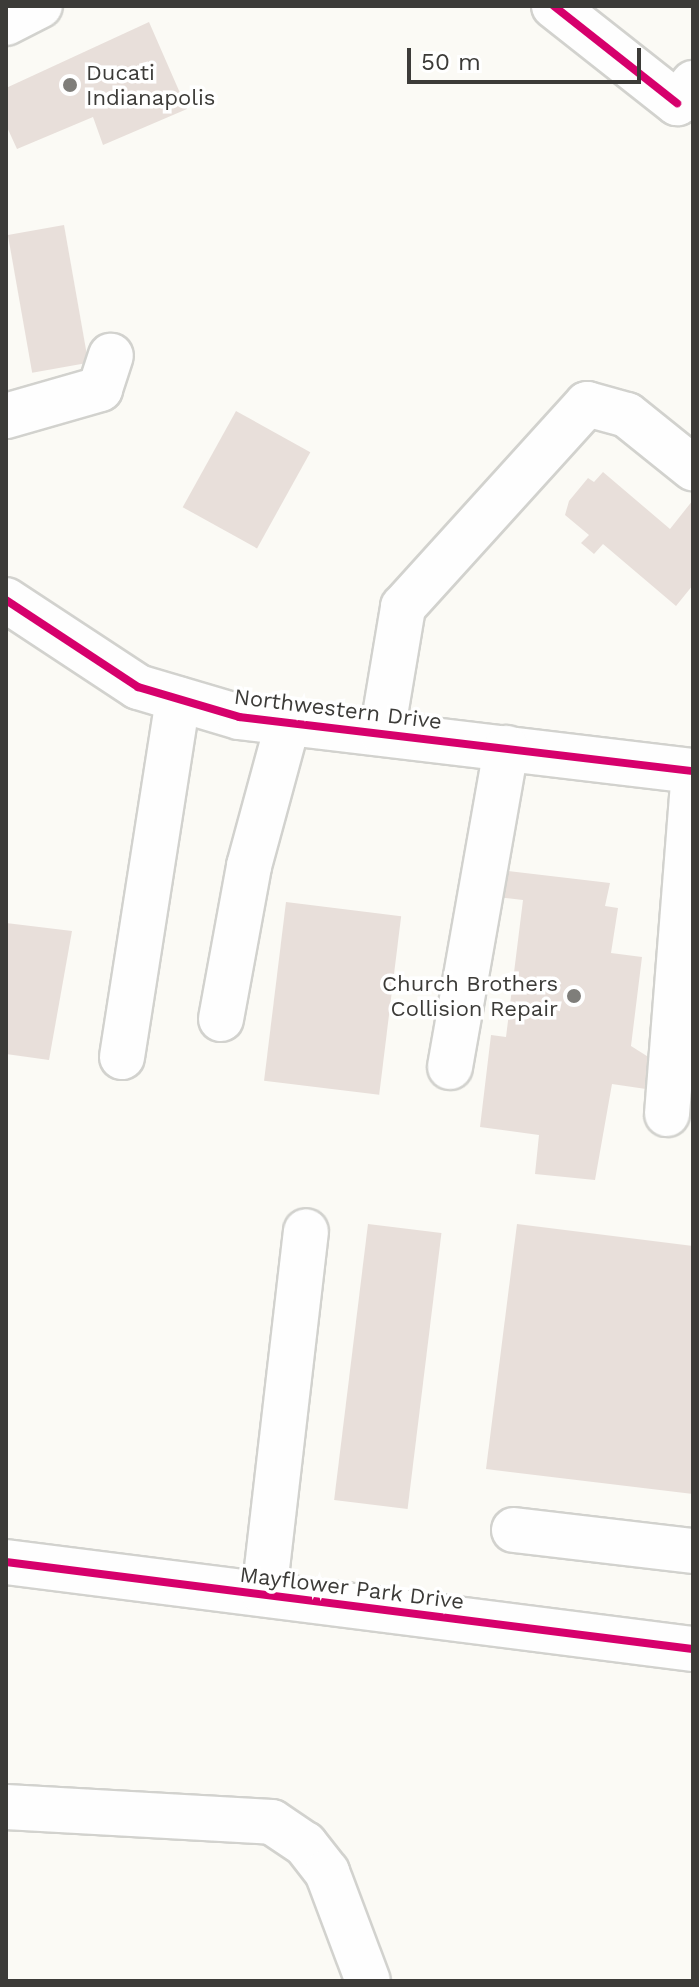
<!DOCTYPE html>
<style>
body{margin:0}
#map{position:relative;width:699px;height:1987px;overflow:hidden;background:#fbfaf5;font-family:"Work Sans",sans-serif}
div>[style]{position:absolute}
.building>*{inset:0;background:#e8dfda;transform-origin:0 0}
.roads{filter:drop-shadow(2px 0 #d2d2ce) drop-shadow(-2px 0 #d2d2ce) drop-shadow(0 2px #d2d2ce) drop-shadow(0 -2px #d2d2ce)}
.minor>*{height:44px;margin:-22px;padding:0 22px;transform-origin:22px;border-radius:22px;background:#fefefe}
.cycleway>*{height:8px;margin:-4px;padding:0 4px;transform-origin:4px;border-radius:4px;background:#d6006c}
.dots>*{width:22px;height:22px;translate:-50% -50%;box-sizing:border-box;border:4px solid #fff;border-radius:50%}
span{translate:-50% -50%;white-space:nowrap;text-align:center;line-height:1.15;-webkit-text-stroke:7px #fff;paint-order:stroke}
.poi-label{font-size:22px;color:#3c3b38}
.left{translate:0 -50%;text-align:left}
.right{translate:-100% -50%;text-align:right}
.street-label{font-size:22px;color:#3c3b38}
.frame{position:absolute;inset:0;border:8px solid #3c3b38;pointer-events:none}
.scale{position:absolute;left:407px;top:48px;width:234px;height:36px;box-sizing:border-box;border:4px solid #3c3b38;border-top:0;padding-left:10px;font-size:24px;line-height:28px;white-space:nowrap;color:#3c3b38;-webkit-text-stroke:6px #fff;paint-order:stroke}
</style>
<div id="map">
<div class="building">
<i style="clip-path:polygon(149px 22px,187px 109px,103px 145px,93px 117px,17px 149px,6px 125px,6px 88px)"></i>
<i style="left:64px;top:225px;width:140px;height:57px;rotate:80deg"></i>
<i style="left:236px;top:411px;width:85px;height:110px;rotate:29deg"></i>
<i style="clip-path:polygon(603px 472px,670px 529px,693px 500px,693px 585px,676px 606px,603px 544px,594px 554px,581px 543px,589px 535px,565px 515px,569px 501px,588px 478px,594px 482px)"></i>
<i style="clip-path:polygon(500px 870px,610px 883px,605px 906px,618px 908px,611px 953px,642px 957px,631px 1046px,650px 1058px,646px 1089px,612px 1084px,595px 1180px,535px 1174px,539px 1135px,480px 1127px,491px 1035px,506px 1037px,523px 900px,497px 897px)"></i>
<i style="left:286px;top:902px;width:116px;height:180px;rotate:7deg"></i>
<i style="clip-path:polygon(6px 923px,72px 931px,49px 1060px,6px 1054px)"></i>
<i style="left:368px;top:1224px;width:74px;height:278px;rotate:7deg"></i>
<i style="clip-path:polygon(517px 1224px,693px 1246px,693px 1494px,486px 1469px)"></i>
</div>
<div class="roads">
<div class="minor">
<i style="left:554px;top:6px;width:157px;rotate:38.3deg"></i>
<i style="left:677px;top:103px;width:26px;rotate:-51deg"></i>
<i style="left:6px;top:23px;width:38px;rotate:-27deg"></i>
<i style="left:6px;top:416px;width:98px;rotate:-16deg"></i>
<i style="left:100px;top:389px;width:35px;rotate:-72deg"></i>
<i style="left:6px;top:600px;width:158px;rotate:33.4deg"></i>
<i style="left:138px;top:687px;width:105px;rotate:16.5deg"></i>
<i style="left:239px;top:717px;width:457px;rotate:6.8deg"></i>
<i style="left:382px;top:733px;width:128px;rotate:-80.5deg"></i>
<i style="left:403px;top:607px;width:274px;rotate:-47.8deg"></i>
<i style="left:587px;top:404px;width:41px;rotate:15.4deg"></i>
<i style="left:627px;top:415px;width:85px;rotate:38.8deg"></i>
<i style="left:221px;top:1019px;width:156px;rotate:-79.6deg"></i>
<i style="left:249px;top:866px;width:149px;rotate:-74.8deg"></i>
<i style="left:122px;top:1057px;width:362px;rotate:-81.1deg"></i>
<i style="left:450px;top:1067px;width:324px;rotate:-80deg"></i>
<i style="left:667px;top:1114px;width:333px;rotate:-85.5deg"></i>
<i style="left:514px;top:1530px;width:180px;rotate:6.7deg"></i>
<i style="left:6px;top:1562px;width:692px;rotate:7.22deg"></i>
<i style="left:264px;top:1594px;width:365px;rotate:-83.4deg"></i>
<i style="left:6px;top:1807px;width:266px;rotate:3.2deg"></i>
<i style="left:272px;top:1822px;width:40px;rotate:34deg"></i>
<i style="left:305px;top:1844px;width:36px;rotate:52deg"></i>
<i style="left:327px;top:1872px;width:116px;rotate:69.4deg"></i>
</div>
</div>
<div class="cycleway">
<i style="left:554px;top:6px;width:157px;rotate:38.3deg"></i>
<i style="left:6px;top:600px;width:158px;rotate:33.4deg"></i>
<i style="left:138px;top:687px;width:105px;rotate:16.5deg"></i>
<i style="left:239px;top:717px;width:457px;rotate:6.8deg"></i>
<i style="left:6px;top:1562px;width:692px;rotate:7.22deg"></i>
</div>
<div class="dots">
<i style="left:70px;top:85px;background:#7f7e7a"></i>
<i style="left:574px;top:996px;background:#7f7e7a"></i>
</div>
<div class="poi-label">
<span class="left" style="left:86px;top:85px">Ducati<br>Indianapolis</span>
<span class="right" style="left:558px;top:996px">Church Brothers<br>Collision Repair</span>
</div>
<div class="street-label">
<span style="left:338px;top:709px;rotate:7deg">Northwestern Drive</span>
<span style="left:352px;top:1588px;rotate:7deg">Mayflower Park Drive</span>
</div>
<div class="frame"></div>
<div class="scale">50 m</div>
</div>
